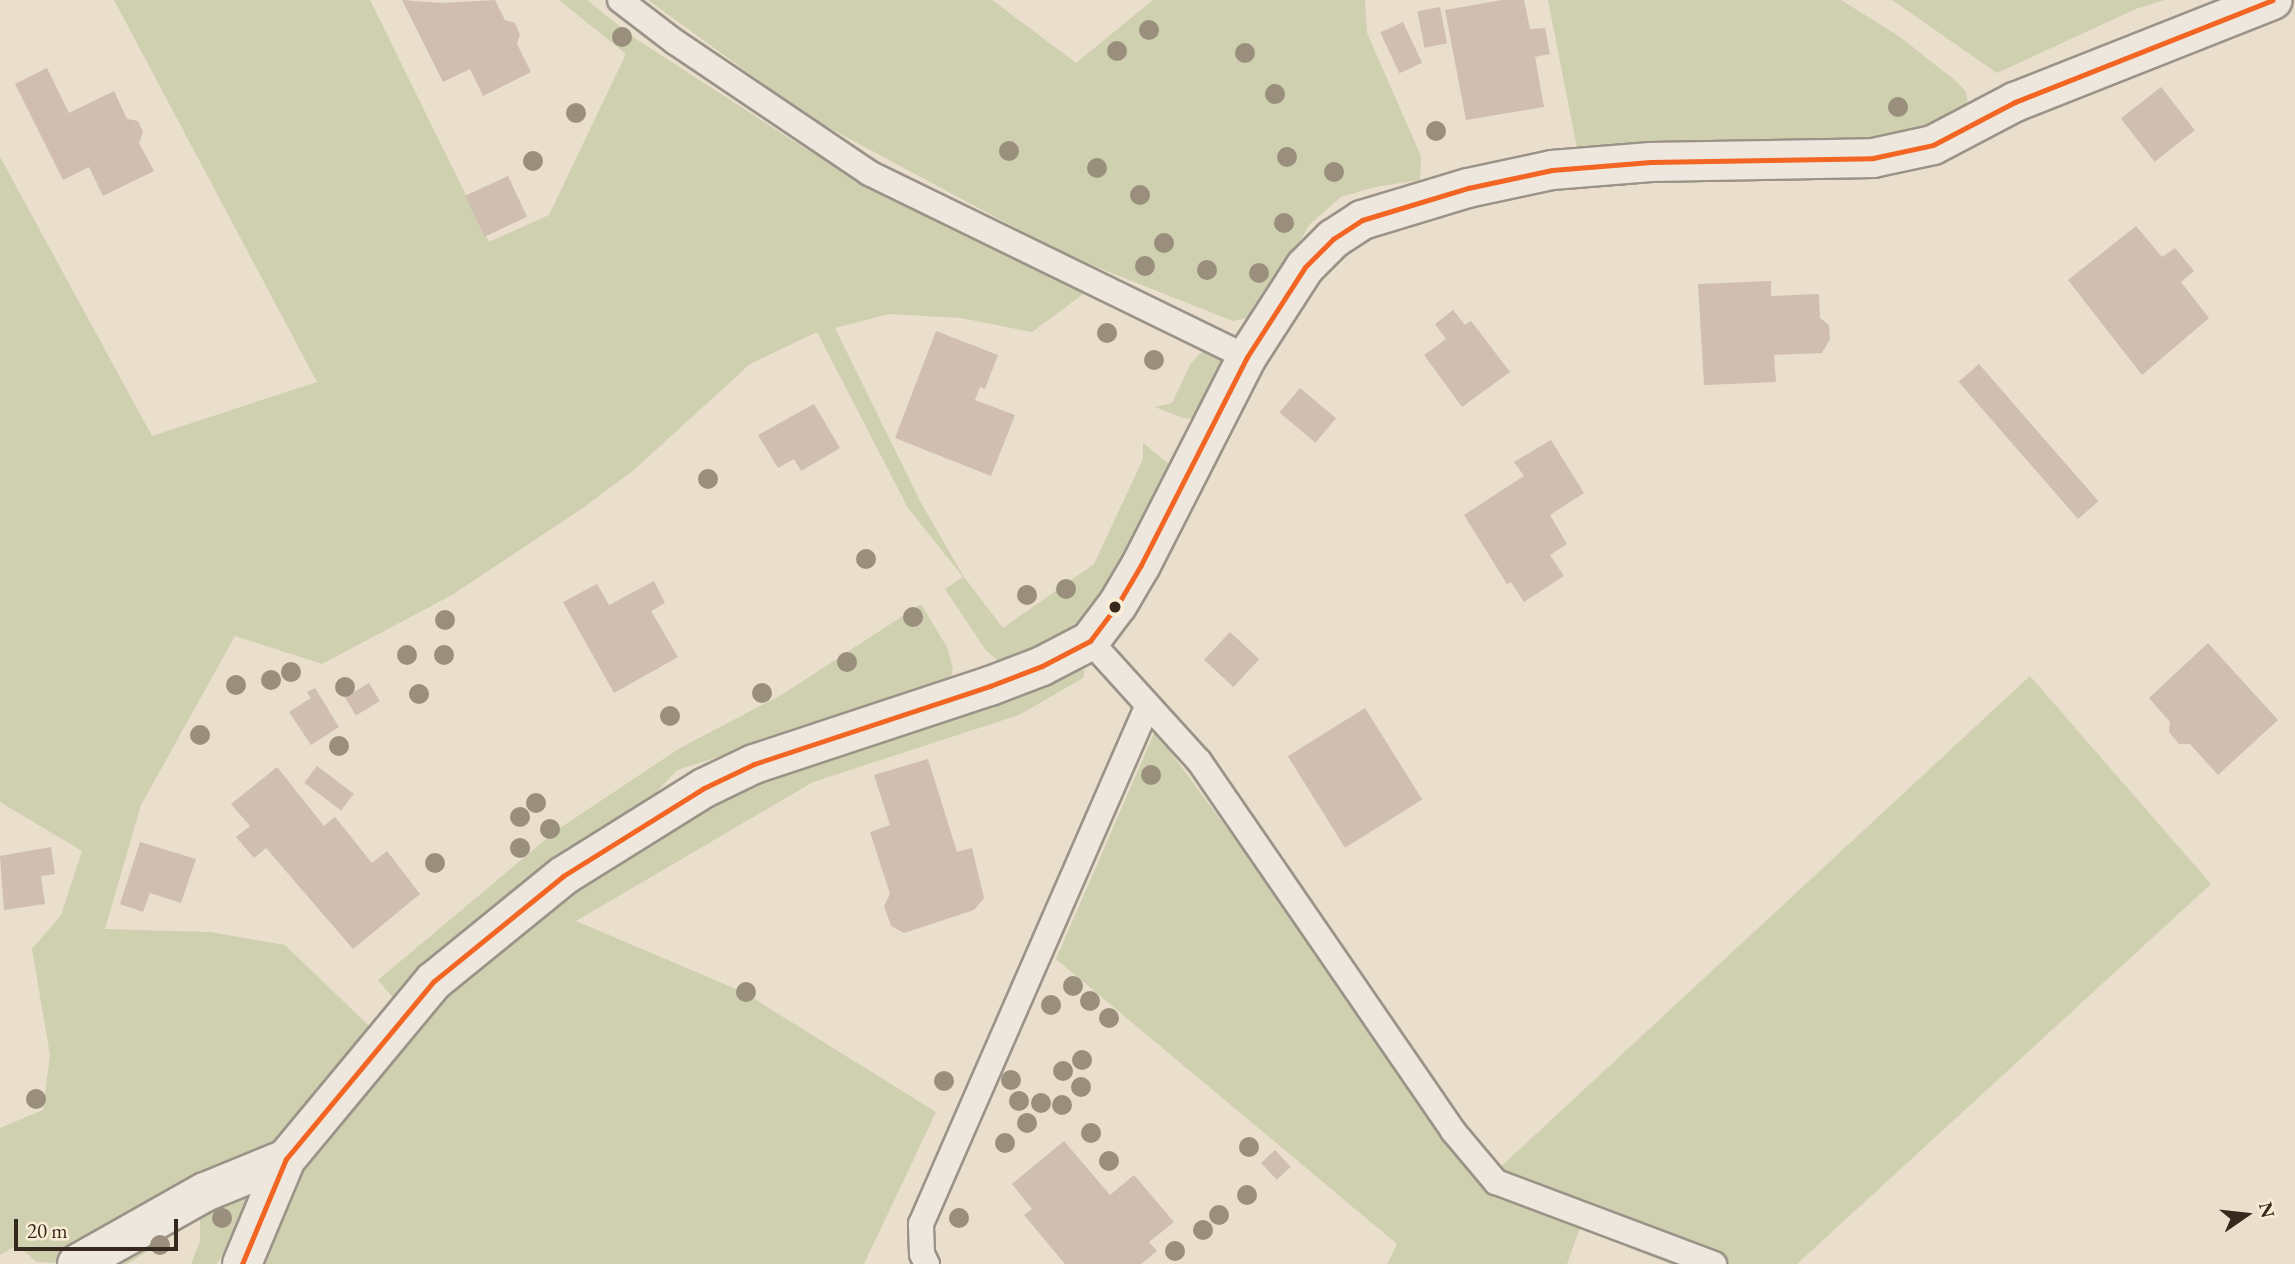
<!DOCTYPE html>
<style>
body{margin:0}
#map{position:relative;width:2295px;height:1264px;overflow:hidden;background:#eadecc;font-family:"EB Garamond",serif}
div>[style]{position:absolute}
.green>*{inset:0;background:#ced0af}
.building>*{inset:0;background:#d0beb0;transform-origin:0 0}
.roads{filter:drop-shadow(2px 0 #9b9388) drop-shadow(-2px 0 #9b9388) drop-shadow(0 2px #9b9388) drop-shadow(0 -2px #9b9388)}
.service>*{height:24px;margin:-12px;padding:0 12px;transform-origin:12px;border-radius:12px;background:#ede7de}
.minor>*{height:38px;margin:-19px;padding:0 19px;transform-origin:19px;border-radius:19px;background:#ede7de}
.bus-1>*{height:5px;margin:-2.5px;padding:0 2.5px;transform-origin:2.5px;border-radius:2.5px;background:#f26522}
.trees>*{width:20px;height:20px;margin:-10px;border-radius:50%;background:#998f7c}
.dots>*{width:19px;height:19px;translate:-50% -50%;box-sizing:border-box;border:4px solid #faecd5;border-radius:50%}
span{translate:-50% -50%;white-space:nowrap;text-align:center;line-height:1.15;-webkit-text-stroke:5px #faecd5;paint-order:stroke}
.north{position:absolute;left:2211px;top:1180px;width:70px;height:70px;-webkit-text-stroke:5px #faecd5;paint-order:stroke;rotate:76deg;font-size:19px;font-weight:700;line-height:28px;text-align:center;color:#35281c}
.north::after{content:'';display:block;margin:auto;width:24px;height:32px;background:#35281c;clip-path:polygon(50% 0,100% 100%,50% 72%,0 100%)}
.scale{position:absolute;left:14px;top:1219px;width:164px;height:32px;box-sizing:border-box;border:4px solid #35281c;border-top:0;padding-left:9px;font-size:21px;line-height:24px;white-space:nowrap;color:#35281c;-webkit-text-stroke:5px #faecd5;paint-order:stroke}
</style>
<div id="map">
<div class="green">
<i style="clip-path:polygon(114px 0,370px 0,489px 242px,549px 215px,626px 54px,559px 0,587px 0,636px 39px,803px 147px,916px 210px,1090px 289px,1032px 332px,961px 318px,889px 314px,835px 328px,920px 501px,964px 577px,1003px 628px,1094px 564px,1143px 459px,1143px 443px,1174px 468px,1107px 590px,1077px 623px,1049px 643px,1011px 660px,998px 661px,985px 649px,945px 589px,963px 577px,908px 508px,817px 332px,750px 364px,635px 469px,580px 510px,452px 595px,322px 664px,235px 636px,141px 805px,105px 929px,210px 932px,285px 945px,393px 1049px,446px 990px,559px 900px,726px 794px,1076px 667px,1085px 671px,1083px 678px,1019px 715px,813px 782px,576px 921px,743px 992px,936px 1112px,864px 1264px,260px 1264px,302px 1166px,276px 1140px,262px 1153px,62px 1263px,37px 1262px,17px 1245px,0 1255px,0 1128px,43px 1110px,50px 1055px,32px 949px,61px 915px,82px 851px,0 802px,0 157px,152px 436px,317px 382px)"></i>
<i style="clip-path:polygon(648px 0,992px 0,1076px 63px,1153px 0,1365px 0,1367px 33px,1421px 156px,1420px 180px,1375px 187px,1341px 197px,1310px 224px,1255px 316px,1233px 321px,1066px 255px,809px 117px)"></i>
<i style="clip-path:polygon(1548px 0,1841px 0,1900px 37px,1957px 82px,1966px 92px,1968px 104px,1957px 113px,1910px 131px,1862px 141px,1577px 148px)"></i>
<i style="clip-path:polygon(1892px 0,2165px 0,2138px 8px,1997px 73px)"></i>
<i style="clip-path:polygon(1208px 346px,1227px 366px,1200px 419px,1183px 418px,1155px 407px,1172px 403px,1191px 363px)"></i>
<i style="clip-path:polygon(921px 604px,947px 647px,953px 669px,949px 684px,677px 770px,650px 799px,601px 829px,593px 841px,427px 967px,394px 999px,378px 980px,557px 830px,680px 748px,783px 694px)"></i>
<i style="clip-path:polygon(2030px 676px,2211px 884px,1797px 1264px,1670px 1264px,1580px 1228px,1567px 1264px,1387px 1264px,1397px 1244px,1056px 959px,1155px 731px,1340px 981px,1480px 1186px)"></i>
<i style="clip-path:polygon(249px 1183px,253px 1195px,217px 1264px,191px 1264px,200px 1241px,200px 1219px,127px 1264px,94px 1264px)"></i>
</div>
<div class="building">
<i style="clip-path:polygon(402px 0,441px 3px,495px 0,505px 20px,515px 23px,520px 35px,517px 44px,531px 72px,483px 96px,470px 69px,443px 82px)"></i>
<i style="clip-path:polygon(1502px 0,1524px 0,1530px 29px,1545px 28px,1550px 54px,1535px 57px,1544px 107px,1466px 120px,1445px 10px)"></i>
<i style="left:1440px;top:7px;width:37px;height:23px;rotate:79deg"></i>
<i style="left:1403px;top:22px;width:45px;height:25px;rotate:65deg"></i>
<i style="clip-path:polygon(47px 68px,69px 113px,114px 91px,127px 119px,138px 121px,143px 132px,139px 143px,154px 171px,103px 196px,89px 167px,63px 180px,15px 84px)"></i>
<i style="left:2161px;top:87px;width:55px;height:51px;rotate:52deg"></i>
<i style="left:508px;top:176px;width:45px;height:47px;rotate:65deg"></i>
<i style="clip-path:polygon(2136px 226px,2162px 257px,2175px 248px,2194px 271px,2181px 282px,2209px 318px,2142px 375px,2068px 280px)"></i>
<i style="clip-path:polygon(1771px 281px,1771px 296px,1819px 294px,1820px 318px,1829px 325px,1830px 339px,1822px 353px,1774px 355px,1776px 382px,1704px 385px,1698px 284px)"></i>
<i style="clip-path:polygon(1453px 310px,1465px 325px,1471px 321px,1510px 372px,1462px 407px,1424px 355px,1446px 339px,1435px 324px)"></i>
<i style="clip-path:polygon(936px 331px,998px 355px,985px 389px,980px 387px,975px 400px,1015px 415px,991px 476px,895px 438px)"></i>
<i style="left:1979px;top:364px;width:182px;height:27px;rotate:49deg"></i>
<i style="left:1300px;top:388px;width:47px;height:32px;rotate:40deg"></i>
<i style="clip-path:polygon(814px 404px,840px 448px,801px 471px,794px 459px,778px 468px,758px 435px)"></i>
<i style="clip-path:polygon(1551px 440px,1584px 493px,1550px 515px,1567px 544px,1550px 555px,1564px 576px,1524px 602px,1511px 582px,1507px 584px,1464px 515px,1524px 476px,1514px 462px)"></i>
<i style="clip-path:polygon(654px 581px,665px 603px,651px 611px,678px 657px,614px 693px,563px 602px,597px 584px,609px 605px)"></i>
<i style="left:1230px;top:632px;width:40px;height:38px;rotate:43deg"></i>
<i style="clip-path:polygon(2208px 643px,2278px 720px,2218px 775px,2190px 744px,2179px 744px,2169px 732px,2170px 722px,2149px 698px)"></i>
<i style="left:369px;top:683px;width:21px;height:28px;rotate:59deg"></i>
<i style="clip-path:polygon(315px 688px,339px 727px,311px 745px,289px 712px,311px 698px,307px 692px)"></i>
<i style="left:1365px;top:708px;width:108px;height:91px;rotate:58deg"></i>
<i style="clip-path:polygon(928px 759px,957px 852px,972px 848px,984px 898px,974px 910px,904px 933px,891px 926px,884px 906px,890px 894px,870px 832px,890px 825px,874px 775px)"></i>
<i style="left:317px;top:766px;width:46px;height:21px;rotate:37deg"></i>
<i style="clip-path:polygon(277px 767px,324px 826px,335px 817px,372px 863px,387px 851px,420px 894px,353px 949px,266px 848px,254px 858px,236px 837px,250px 826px,231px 804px)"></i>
<i style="clip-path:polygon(140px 842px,196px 859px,181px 903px,150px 893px,143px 912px,120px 904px)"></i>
<i style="clip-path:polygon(51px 847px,55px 874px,41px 876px,45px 904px,4px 910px,0 856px)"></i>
<i style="clip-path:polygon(1064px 1141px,1110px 1195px,1134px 1175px,1174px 1222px,1149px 1242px,1157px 1251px,1141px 1264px,1065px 1264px,1024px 1215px,1032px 1209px,1012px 1184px)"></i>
<i style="left:1275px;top:1150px;width:23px;height:19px;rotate:47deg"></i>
</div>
<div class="roads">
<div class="service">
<i style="left:620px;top:0;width:69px;rotate:37.4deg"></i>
<i style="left:675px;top:42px;width:234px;rotate:34deg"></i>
<i style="left:869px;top:173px;width:420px;rotate:26deg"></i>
<i style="left:1090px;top:641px;width:162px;rotate:47.8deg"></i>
<i style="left:1199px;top:761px;width:449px;rotate:55.5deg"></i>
<i style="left:1453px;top:1131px;width:67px;rotate:49.9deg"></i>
<i style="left:1496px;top:1182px;width:233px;rotate:20.6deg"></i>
<i style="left:927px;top:1264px;width:11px;rotate:-117deg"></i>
<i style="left:922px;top:1254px;width:30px;rotate:-92deg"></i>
<i style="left:921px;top:1224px;width:566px;rotate:-66.38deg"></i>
</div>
<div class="minor">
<i style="left:77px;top:1264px;width:147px;rotate:-29.4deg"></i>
<i style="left:205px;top:1192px;width:87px;rotate:-22.2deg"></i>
<i style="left:242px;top:1264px;width:114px;rotate:-67.3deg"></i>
<i style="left:286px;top:1159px;width:231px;rotate:-50.3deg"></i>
<i style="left:434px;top:981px;width:166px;rotate:-39.1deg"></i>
<i style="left:563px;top:876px;width:166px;rotate:-32deg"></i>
<i style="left:704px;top:788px;width:55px;rotate:-25.6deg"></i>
<i style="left:754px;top:764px;width:249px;rotate:-18.3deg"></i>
<i style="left:990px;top:686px;width:56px;rotate:-21deg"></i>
<i style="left:1042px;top:666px;width:54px;rotate:-27.5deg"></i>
<i style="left:1090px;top:641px;width:46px;rotate:-52.9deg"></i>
<i style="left:1118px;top:604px;width:45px;rotate:-59.5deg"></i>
<i style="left:1141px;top:565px;width:233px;rotate:-63deg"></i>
<i style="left:1247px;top:357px;width:107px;rotate:-57.2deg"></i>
<i style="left:1305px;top:267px;width:40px;rotate:-45deg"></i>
<i style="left:1333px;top:239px;width:35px;rotate:-33deg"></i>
<i style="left:1362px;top:220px;width:111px;rotate:-16.8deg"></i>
<i style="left:1468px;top:188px;width:86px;rotate:-12.1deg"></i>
<i style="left:1552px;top:170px;width:99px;rotate:-4.6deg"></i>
<i style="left:1651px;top:162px;width:222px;rotate:-1deg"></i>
<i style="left:1873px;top:158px;width:61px;rotate:-12.2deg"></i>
<i style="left:1933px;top:145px;width:93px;rotate:-27.7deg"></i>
<i style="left:2015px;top:102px;width:277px;rotate:-21.6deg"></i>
</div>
</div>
<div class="bus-1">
<i style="left:242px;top:1264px;width:114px;rotate:-67.3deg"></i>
<i style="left:286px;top:1159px;width:231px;rotate:-50.3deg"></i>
<i style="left:434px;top:981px;width:166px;rotate:-39.1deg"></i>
<i style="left:563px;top:876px;width:166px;rotate:-32deg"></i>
<i style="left:704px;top:788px;width:55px;rotate:-25.6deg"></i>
<i style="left:754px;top:764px;width:249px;rotate:-18.3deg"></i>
<i style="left:990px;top:686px;width:56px;rotate:-21deg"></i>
<i style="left:1042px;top:666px;width:54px;rotate:-27.5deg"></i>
<i style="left:1090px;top:641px;width:46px;rotate:-52.9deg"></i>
<i style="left:1118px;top:604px;width:45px;rotate:-59.5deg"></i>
<i style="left:1141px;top:565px;width:233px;rotate:-63deg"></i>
<i style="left:1247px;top:357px;width:107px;rotate:-57.2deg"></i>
<i style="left:1305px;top:267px;width:40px;rotate:-45deg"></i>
<i style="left:1333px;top:239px;width:35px;rotate:-33deg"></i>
<i style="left:1362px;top:220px;width:111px;rotate:-16.8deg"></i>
<i style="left:1468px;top:188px;width:86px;rotate:-12.1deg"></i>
<i style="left:1552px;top:170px;width:99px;rotate:-4.6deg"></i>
<i style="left:1651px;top:162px;width:222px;rotate:-1deg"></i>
<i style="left:1873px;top:158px;width:61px;rotate:-12.2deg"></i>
<i style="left:1933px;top:145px;width:93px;rotate:-27.7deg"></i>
<i style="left:2015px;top:102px;width:277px;rotate:-21.6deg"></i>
</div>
<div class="trees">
<i style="left:1149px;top:30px"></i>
<i style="left:622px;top:37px"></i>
<i style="left:1117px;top:51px"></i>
<i style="left:1245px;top:53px"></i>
<i style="left:1275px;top:94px"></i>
<i style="left:1898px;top:107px"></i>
<i style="left:576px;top:113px"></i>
<i style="left:1436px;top:131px"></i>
<i style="left:1009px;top:151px"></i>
<i style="left:1287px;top:157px"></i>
<i style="left:533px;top:161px"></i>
<i style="left:1097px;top:168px"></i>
<i style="left:1334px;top:172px"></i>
<i style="left:1140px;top:195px"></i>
<i style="left:1284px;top:223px"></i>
<i style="left:1164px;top:243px"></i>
<i style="left:1145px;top:266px"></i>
<i style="left:1207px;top:270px"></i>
<i style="left:1259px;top:273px"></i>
<i style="left:1107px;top:333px"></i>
<i style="left:1154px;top:360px"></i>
<i style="left:708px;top:479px"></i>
<i style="left:866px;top:559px"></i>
<i style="left:1066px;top:589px"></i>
<i style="left:1027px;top:595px"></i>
<i style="left:913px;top:617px"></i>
<i style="left:445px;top:620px"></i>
<i style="left:407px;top:655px"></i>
<i style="left:444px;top:655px"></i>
<i style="left:847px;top:662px"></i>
<i style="left:291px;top:672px"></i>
<i style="left:271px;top:680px"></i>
<i style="left:236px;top:685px"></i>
<i style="left:345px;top:687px"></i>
<i style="left:762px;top:693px"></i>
<i style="left:419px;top:694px"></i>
<i style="left:670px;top:716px"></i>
<i style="left:200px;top:735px"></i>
<i style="left:339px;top:746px"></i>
<i style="left:1151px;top:775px"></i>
<i style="left:536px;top:803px"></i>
<i style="left:520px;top:817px"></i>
<i style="left:550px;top:829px"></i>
<i style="left:520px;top:848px"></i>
<i style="left:435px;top:863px"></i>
<i style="left:1073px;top:986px"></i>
<i style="left:746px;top:992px"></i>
<i style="left:1090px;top:1001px"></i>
<i style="left:1051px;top:1005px"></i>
<i style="left:1109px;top:1018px"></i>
<i style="left:1082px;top:1060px"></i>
<i style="left:1063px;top:1071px"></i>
<i style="left:1011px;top:1080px"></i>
<i style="left:944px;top:1081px"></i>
<i style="left:1081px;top:1087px"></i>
<i style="left:36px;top:1099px"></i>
<i style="left:1019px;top:1101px"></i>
<i style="left:1041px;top:1103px"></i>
<i style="left:1062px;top:1105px"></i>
<i style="left:1027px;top:1123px"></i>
<i style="left:1091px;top:1133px"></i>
<i style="left:1005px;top:1143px"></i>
<i style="left:1249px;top:1147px"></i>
<i style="left:1109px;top:1161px"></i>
<i style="left:1247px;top:1195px"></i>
<i style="left:1219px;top:1215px"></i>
<i style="left:222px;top:1218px"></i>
<i style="left:959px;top:1218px"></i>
<i style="left:1203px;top:1230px"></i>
<i style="left:160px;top:1245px"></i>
<i style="left:1175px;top:1251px"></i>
</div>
<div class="dots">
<i style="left:1115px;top:607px;background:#35281c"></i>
</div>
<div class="north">N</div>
<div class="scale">20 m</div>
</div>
